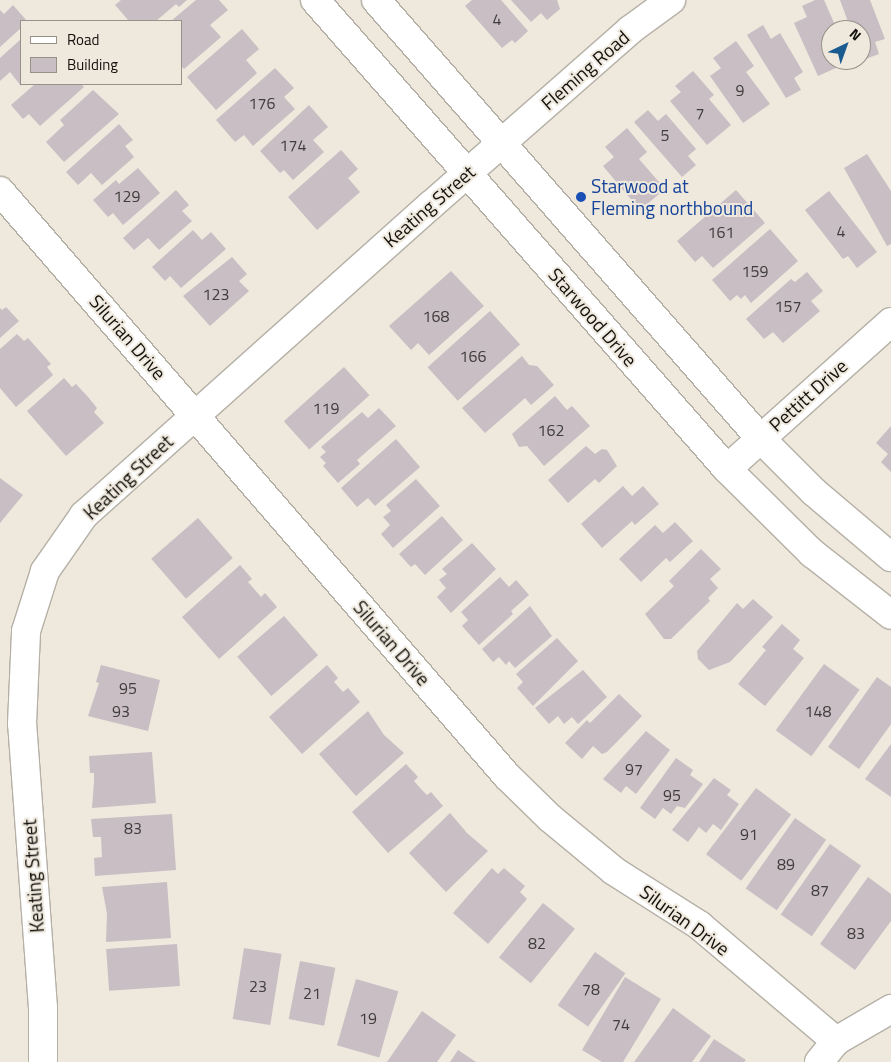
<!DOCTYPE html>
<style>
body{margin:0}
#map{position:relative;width:891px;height:1062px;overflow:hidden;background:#eee8dd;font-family:"Titillium Web",sans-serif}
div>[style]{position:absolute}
.building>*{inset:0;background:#c8bec4;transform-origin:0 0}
.roads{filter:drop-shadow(1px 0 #b5b0a6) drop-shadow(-1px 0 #b5b0a6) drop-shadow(0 1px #b5b0a6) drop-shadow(0 -1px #b5b0a6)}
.minor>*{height:28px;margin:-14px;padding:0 14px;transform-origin:14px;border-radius:14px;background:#fff}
.dots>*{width:14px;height:14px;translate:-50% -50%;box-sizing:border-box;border:2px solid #eee8dd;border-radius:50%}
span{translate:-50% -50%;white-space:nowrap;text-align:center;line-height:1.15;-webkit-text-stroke:4px #eee8dd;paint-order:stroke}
.number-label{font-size:16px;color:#403c3b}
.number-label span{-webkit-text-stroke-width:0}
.street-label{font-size:19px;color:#13110d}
.transit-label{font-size:19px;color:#164399}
.left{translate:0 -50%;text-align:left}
.legend{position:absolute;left:20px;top:20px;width:162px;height:65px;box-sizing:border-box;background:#eee8dd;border:1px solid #96928a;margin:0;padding:6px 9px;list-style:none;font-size:15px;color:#13110d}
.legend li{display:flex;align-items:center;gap:10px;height:25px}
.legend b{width:25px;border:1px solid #96928a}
.north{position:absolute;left:821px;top:20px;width:50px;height:50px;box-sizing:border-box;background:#eee8dd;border:1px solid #96928a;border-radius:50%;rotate:42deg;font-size:14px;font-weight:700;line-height:20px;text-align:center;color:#13110d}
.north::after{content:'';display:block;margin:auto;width:18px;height:22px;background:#1a5b90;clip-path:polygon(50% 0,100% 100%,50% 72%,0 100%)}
</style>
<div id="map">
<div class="building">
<i style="clip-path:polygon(121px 0,187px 0,179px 7px,176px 4px,156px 21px,129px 21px,115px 5px)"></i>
<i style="clip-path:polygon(196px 0,219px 0,228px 10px,210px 25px,221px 37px,184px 69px,181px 66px,181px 21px,171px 21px)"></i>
<i style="clip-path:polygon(472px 0,501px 0,528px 31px,515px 43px,512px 40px,502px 48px,465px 6px)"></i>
<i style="clip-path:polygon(511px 0,557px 0,560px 9px,547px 20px,541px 13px,531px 22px)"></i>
<i style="clip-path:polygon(815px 0,824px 0,835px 25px,830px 27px,831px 60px,845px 60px,847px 63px,818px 76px,794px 23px,807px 17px,802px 6px)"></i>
<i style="clip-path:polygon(840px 0,870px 0,885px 39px,875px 42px,879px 54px,863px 60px,861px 30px,851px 30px)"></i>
<i style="clip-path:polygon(13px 5px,27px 21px,21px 21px,21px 28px,0 47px,0 10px,4px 14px)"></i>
<i style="clip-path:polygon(763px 25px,771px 39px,780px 33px,803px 72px,794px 78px,801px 90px,786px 98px,747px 35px)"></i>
<i style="clip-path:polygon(242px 29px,259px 49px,246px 60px,257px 73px,216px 110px,187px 77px)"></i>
<i style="clip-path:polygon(21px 39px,21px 86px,10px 72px,0 81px,0 58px)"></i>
<i style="clip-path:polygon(736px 41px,754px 66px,746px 72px,770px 104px,743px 123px,710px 76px,721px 68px,713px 58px)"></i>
<i style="clip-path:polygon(275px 68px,294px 88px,284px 97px,295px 109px,253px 146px,244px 135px,235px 142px,216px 120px)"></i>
<i style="clip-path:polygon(693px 71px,714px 95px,709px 99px,731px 125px,707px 145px,670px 101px,681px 92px,675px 86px)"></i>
<i style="clip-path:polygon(35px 84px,81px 84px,84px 87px,40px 126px,29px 114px,23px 119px,11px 105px)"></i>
<i style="clip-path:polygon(93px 90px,119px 114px,64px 162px,46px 142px,64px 125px,60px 120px)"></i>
<i style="clip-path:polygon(309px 105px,328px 127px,313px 140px,324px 152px,293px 180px,284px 170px,280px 173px,260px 151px)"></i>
<i style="clip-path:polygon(648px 110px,658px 121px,666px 114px,696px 149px,688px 156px,696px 165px,682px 177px,634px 122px)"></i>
<i style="clip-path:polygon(119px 124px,133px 140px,125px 146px,134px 157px,102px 185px,91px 173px,78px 185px,66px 172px)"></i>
<i style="clip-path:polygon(627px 128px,647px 152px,639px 159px,665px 189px,640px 210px,603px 166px,614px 157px,605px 147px)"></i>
<i style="clip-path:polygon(341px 150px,358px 169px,348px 178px,360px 192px,317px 230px,288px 197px)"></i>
<i style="clip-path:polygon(867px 154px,891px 191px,891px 244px,887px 246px,844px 168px)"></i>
<i style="clip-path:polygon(138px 168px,160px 193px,123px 225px,113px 213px,108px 217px,93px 200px,116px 180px,119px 184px)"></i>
<i style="clip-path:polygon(176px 190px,189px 205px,182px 211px,192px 221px,159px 250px,148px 238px,134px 250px,123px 238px)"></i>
<i style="clip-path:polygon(736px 190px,765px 223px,713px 268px,702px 256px,695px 262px,677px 241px)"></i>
<i style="clip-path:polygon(829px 191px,877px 252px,857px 268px,848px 256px,843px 259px,805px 210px)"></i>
<i style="clip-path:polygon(770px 229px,798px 261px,751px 303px,745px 295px,741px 299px,737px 295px,730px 301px,712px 280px)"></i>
<i style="clip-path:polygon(193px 230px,202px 240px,211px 232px,226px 249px,181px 288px,170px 276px,165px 281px,152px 267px)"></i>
<i style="clip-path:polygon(232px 257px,247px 274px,239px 281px,249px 291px,210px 326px,183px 296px)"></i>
<i style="clip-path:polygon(451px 271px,484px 306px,429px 355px,418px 343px,411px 350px,389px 326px)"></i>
<i style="clip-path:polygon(807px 272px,823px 291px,811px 301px,820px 311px,783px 343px,773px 332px,764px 339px,746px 319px,791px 279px,795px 282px)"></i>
<i style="clip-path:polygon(6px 307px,19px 321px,0 338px,0 308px,2px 310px)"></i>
<i style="left:490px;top:311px;width:45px;height:84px;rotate:48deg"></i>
<i style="clip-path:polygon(17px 334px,24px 341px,28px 338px,51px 364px,47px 367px,53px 375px,16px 407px,0 388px,0 349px)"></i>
<i style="clip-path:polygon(522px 356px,529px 365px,537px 366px,554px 385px,531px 405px,525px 398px,485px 433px,462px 408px)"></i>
<i style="left:344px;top:367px;width:38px;height:81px;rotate:48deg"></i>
<i style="clip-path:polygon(64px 378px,72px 387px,76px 384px,88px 397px,97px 408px,94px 412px,104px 423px,66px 456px,27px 411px)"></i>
<i style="clip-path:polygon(555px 396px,567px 410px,572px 406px,590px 426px,544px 466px,527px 446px,519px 447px,512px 434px)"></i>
<i style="clip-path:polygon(379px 408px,396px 426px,357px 460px,360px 464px,338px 483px,323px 466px,326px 463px,320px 457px,326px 452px,321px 447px,362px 412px,368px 418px)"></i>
<i style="clip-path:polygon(891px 426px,891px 472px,881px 462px,888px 454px,876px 443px)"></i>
<i style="clip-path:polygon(396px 439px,420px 467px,375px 506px,368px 498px,357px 507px,341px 488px)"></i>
<i style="clip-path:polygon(586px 446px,595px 454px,602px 449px,607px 450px,617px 466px,599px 483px,595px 479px,568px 503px,548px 480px)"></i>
<i style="clip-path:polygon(0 478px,23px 495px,0 523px)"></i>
<i style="clip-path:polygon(416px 479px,440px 506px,393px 548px,381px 534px,390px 525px,383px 517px,391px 511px,386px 505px)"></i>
<i style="clip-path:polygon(623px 486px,632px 496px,643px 486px,659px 504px,635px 525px,632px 521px,602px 548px,581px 524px)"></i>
<i style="clip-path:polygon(442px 516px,463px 540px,425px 575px,415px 564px,411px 567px,399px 554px)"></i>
<i style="left:198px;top:518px;width:53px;height:62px;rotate:49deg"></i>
<i style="clip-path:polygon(675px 522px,693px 541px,670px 562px,666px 558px,641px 582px,619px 559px,655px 525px,663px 533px)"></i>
<i style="clip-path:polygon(472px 543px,496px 569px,451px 613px,437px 597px,446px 588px,439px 580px,447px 574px,442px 569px)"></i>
<i style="clip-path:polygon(701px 549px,721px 569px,710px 579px,718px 588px,708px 598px,710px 601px,671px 639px,664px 639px,645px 614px,674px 586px,669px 581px)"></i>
<i style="clip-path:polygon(240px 565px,252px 579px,248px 582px,255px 590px,261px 597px,265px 593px,277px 607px,219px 659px,182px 617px)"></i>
<i style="clip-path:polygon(500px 577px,509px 587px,516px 580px,529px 595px,511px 611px,513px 614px,479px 645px,462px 626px,468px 620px,461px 612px)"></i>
<i style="clip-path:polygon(753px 599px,773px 617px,730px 662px,709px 670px,698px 659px,697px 651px,737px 603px,743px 609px)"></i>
<i style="clip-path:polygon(530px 606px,552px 636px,515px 668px,509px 661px,506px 665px,499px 657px,493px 662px,482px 649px)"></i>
<i style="left:284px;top:616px;width:52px;height:62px;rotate:49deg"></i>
<i style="clip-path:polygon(782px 624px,800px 640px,793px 649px,804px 658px,765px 706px,738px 684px,766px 650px,762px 647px)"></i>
<i style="clip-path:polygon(557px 638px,578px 661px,533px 706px,517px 688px,523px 682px,516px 674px)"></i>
<i style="left:824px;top:664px;width:44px;height:82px;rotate:36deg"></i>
<i style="clip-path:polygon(101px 665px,160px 680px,148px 731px,88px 716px,99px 683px,96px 682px)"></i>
<i style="clip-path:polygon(327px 665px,338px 678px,334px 682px,343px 692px,348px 688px,360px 702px,302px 754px,269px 717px)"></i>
<i style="clip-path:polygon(583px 670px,607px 697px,578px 724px,572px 717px,564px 724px,558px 716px,549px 724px,535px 708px)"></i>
<i style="clip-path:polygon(877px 677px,891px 687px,891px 724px,859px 769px,828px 747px)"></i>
<i style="clip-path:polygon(619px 694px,642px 716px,607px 752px,602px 754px,593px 746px,582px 759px,565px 743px,587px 720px,590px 723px)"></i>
<i style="clip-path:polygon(368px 711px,384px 735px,404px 753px,356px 796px,319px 754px)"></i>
<i style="clip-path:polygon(646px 731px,670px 750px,636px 794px,626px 786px,621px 793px,603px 779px)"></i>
<i style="clip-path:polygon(891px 744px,891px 797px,865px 779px)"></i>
<i style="clip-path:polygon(152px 752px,156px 803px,92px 808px,94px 782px,94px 773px,90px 773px,89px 756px)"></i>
<i style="clip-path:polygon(676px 758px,693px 770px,690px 775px,703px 784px,685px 808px,677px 806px,671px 814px,663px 808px,655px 819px,640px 808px)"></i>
<i style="clip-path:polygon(406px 764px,418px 777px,414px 781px,421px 789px,427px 795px,431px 792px,443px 806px,388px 853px,352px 812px)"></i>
<i style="clip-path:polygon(714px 778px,731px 790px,727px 795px,739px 804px,721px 830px,713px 824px,706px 833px,699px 827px,688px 842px,672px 830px)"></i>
<i style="left:756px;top:788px;width:44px;height:83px;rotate:37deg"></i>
<i style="clip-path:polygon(450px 813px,467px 833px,488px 851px,446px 892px,409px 853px)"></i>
<i style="clip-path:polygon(172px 814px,176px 870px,95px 876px,94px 858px,102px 857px,101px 837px,93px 837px,91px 819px)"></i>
<i style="left:795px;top:818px;width:38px;height:86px;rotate:35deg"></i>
<i style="left:830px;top:844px;width:38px;height:86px;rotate:35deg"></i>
<i style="clip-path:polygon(492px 868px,498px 874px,504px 868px,525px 886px,520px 892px,527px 899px,488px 944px,453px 913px)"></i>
<i style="clip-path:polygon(868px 877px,891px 894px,891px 921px,855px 970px,820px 944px)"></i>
<i style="clip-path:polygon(167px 882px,171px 938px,106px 942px,107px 914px,102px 887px)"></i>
<i style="left:543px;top:903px;width:41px;height:70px;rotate:39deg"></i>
<i style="left:177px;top:944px;width:42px;height:71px;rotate:86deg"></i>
<i style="left:244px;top:948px;width:38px;height:72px;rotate:9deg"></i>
<i style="left:595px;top:952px;width:37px;height:65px;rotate:35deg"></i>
<i style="left:300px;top:961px;width:36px;height:59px;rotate:11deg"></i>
<i style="clip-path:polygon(625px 977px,661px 999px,623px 1062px,602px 1062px,582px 1050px)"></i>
<i style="left:356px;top:979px;width:44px;height:69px;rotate:16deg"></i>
<i style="clip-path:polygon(673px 1008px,711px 1036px,692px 1062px,634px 1062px)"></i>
<i style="clip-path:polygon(422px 1011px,456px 1035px,437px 1062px,387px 1062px)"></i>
<i style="clip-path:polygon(714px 1039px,746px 1060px,744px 1062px,699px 1062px)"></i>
<i style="clip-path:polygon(458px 1050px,476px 1062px,450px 1062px)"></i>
</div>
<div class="roads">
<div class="minor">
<i style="left:315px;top:0;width:624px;rotate:48.7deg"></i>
<i style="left:727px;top:469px;width:120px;rotate:44.7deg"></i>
<i style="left:812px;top:553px;width:100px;rotate:38.1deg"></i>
<i style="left:376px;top:0;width:582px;rotate:48.76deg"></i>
<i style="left:760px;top:438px;width:76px;rotate:45deg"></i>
<i style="left:814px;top:492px;width:101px;rotate:40.2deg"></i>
<i style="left:0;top:191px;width:774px;rotate:49.09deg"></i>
<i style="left:507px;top:776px;width:60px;rotate:44.3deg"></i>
<i style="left:550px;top:818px;width:83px;rotate:39.6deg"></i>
<i style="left:614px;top:871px;width:101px;rotate:32.4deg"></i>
<i style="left:699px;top:925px;width:180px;rotate:40.3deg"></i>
<i style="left:727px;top:469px;width:220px;rotate:-41.9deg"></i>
<i style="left:43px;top:1062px;width:54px;rotate:-90deg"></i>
<i style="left:43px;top:1008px;width:285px;rotate:-94.2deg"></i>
<i style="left:22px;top:724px;width:93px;rotate:-87.5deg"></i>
<i style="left:26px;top:631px;width:63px;rotate:-72.4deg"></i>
<i style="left:45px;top:571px;width:68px;rotate:-55.1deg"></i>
<i style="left:84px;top:515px;width:465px;rotate:-41.8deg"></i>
<i style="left:431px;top:205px;width:265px;rotate:-41.3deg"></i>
<i style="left:630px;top:30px;width:51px;rotate:-36.2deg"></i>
<i style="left:819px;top:1062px;width:27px;rotate:-51deg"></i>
<i style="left:836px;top:1041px;width:64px;rotate:-30.2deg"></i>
</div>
</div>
<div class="dots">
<i style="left:581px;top:197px;background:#1a4fb4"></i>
</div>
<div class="number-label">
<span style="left:497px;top:19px">4</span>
<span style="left:740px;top:90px">9</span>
<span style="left:262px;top:103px">176</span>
<span style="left:700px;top:113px">7</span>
<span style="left:665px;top:135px">5</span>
<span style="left:293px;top:145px">174</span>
<span style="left:127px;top:196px">129</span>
<span style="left:841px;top:231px">4</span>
<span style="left:721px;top:232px">161</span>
<span style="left:755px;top:271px">159</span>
<span style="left:216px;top:294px">123</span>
<span style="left:788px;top:306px">157</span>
<span style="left:436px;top:316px">168</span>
<span style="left:473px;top:356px">166</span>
<span style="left:326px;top:408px">119</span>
<span style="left:551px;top:430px">162</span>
<span style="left:128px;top:688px">95</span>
<span style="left:121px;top:711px">93</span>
<span style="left:818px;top:711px">148</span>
<span style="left:634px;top:769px">97</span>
<span style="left:672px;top:795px">95</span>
<span style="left:133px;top:828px">83</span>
<span style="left:749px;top:834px">91</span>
<span style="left:786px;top:864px">89</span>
<span style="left:820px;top:890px">87</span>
<span style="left:856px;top:933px">83</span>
<span style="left:537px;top:943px">82</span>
<span style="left:258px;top:986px">23</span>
<span style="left:591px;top:989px">78</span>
<span style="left:312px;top:993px">21</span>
<span style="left:368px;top:1018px">19</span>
<span style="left:621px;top:1024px">74</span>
</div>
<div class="street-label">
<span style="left:585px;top:70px;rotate:-41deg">Fleming Road</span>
<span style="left:429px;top:206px;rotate:-41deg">Keating Street</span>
<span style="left:593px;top:317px;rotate:49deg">Starwood Drive</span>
<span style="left:128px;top:337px;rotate:49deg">Silurian Drive</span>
<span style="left:808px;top:395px;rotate:-42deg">Pettitt Drive</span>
<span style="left:128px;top:477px;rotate:-43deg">Keating Street</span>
<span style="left:392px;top:643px;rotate:49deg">Silurian Drive</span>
<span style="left:33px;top:876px;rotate:-94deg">Keating Street</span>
<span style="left:685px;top:920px;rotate:36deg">Silurian Drive</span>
</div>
<div class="transit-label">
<span class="left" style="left:591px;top:197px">Starwood at<br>Fleming northbound</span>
</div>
<ul class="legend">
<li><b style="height:6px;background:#fff"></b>Road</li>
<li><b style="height:14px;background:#c8bec4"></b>Building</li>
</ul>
<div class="north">N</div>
</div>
